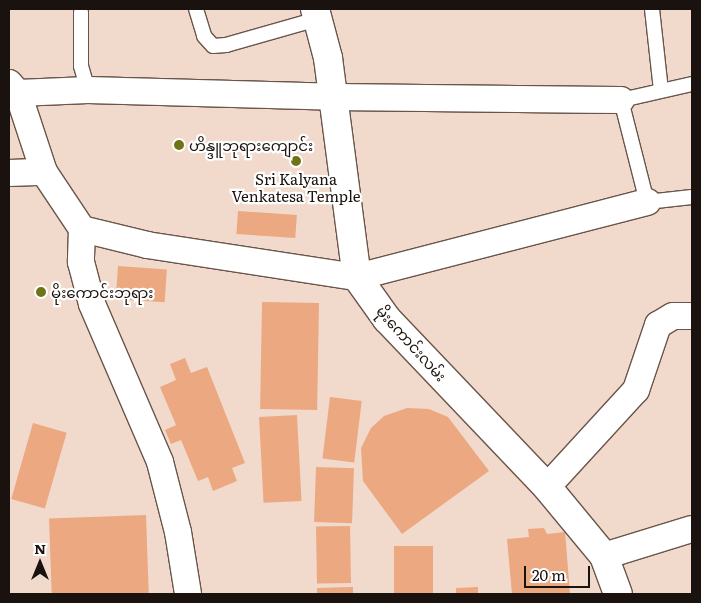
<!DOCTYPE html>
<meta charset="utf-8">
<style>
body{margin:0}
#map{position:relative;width:701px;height:603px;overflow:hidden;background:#f1d9cc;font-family:Literata,"Noto Sans Myanmar",serif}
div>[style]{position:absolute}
.building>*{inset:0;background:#eba881;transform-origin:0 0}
.roads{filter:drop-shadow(1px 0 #69554a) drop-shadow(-1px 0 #69554a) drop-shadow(0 1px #69554a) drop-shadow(0 -1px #69554a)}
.service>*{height:14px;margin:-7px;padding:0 7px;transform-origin:7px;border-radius:7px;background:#fff}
.minor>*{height:26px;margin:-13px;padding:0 13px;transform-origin:13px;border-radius:13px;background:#fff}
.secondary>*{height:28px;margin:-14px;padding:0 14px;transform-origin:14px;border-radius:14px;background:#fff}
.dots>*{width:14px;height:14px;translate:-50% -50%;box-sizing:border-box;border:2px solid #fff;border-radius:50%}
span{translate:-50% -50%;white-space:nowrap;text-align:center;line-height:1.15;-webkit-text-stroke:4.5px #fff;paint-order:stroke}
.poi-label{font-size:15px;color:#1a120e}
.left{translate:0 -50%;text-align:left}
.street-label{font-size:15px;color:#1a120e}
.frame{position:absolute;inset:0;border:10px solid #1a120e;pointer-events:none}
.north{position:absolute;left:15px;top:538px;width:50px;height:50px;-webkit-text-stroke:4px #fff;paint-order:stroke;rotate:0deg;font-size:14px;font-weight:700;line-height:20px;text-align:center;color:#1a120e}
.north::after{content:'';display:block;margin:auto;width:18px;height:22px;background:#1a120e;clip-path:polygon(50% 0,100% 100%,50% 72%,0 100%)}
.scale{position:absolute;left:524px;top:566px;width:66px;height:22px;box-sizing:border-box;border:2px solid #1a120e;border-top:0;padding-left:6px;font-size:15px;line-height:18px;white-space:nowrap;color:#1a120e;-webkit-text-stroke:4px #fff;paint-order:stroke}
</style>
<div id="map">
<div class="building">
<i style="left:238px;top:211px;width:59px;height:23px;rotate:4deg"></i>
<i style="left:118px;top:266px;width:49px;height:33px;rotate:4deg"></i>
<i style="left:262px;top:302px;width:57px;height:107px;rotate:1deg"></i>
<i style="clip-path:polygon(185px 358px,191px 373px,207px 367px,245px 463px,232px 468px,237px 481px,213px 491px,208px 477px,198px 481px,181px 440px,171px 444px,165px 430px,176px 425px,160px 387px,176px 380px,170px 364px)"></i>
<i style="left:330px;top:397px;width:32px;height:62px;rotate:7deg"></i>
<i style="clip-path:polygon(407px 408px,429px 409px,448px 417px,489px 471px,402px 534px,363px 481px,361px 448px,371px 428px,384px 416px)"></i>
<i style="left:297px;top:415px;width:86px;height:38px;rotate:87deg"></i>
<i style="left:33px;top:423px;width:35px;height:79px;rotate:16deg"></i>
<i style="left:316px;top:467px;width:38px;height:55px;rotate:2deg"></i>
<i style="left:146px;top:515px;width:79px;height:97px;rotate:88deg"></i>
<i style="left:350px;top:526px;width:57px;height:34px;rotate:89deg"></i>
<i style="clip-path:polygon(544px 528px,547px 534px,565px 532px,570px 594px,512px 594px,507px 539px,529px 537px,528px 529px)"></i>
<i style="left:394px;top:546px;width:39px;height:48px"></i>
<i style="clip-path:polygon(353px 587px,353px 594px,317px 594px,317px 588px)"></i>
<i style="clip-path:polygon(478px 587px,478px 594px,456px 594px,456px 588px)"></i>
</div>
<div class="roads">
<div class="service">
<i style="left:196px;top:9px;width:28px;rotate:73deg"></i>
<i style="left:204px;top:36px;width:13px;rotate:48deg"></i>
<i style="left:213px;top:46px;width:13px;rotate:-4deg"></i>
<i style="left:226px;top:45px;width:95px;rotate:-15.9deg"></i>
<i style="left:652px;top:9px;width:82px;rotate:83.7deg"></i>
<i style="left:81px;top:12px;width:54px;rotate:90deg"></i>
<i style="left:81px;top:66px;width:25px;rotate:74deg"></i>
<i style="left:692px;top:84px;width:73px;rotate:167.3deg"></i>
<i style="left:621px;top:100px;width:105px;rotate:75.7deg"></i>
<i style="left:647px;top:202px;width:45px;rotate:-6.3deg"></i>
</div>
<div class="minor">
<i style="left:9px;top:83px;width:13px;rotate:48deg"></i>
<i style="left:18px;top:93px;width:83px;rotate:71.8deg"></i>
<i style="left:44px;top:172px;width:69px;rotate:56.3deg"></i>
<i style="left:82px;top:229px;width:67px;rotate:13.8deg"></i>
<i style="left:147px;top:245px;width:212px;rotate:8.7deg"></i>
<i style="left:357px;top:277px;width:300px;rotate:-14.5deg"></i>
<i style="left:18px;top:93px;width:70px;rotate:-2.5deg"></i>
<i style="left:88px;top:90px;width:245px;rotate:1.6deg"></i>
<i style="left:333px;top:97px;width:288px;rotate:0.6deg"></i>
<i style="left:9px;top:173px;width:35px;rotate:-2deg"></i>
<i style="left:82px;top:229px;width:33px;rotate:92deg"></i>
<i style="left:81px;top:262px;width:43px;rotate:75.3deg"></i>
<i style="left:92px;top:304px;width:172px;rotate:66.7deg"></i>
<i style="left:160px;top:462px;width:72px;rotate:75.6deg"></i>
<i style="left:178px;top:532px;width:63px;rotate:80.8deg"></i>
<i style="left:547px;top:487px;width:132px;rotate:-47.5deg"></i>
<i style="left:636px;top:390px;width:69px;rotate:-71.3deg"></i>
<i style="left:658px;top:325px;width:17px;rotate:-31deg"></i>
<i style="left:673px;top:316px;width:19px"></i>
<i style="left:604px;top:556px;width:92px;rotate:-17.1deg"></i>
</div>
<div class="secondary">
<i style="left:315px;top:9px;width:51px;rotate:75.1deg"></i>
<i style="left:328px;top:58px;width:221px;rotate:82.5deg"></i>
<i style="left:357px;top:277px;width:52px;rotate:54.5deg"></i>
<i style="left:387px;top:319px;width:232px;rotate:46.4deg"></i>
<i style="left:547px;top:487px;width:89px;rotate:50.4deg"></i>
<i style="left:604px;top:556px;width:40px;rotate:69.8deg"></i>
</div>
</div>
<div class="dots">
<i style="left:179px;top:145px;background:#707217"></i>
<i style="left:296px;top:161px;background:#707217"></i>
<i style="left:41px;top:292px;background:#707217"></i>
</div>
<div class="poi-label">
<span class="left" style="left:189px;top:145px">ဟိန္ဒူဘုရားကျောင်း</span>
<span style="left:296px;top:187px">Sri Kalyana<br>Venkatesa Temple</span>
<span class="left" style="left:51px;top:292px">မိုးကောင်းဘုရား</span>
</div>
<div class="street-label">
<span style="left:412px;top:343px;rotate:48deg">မိုးကောင်းလမ်း</span>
</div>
<div class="frame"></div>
<div class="north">N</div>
<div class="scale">20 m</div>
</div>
